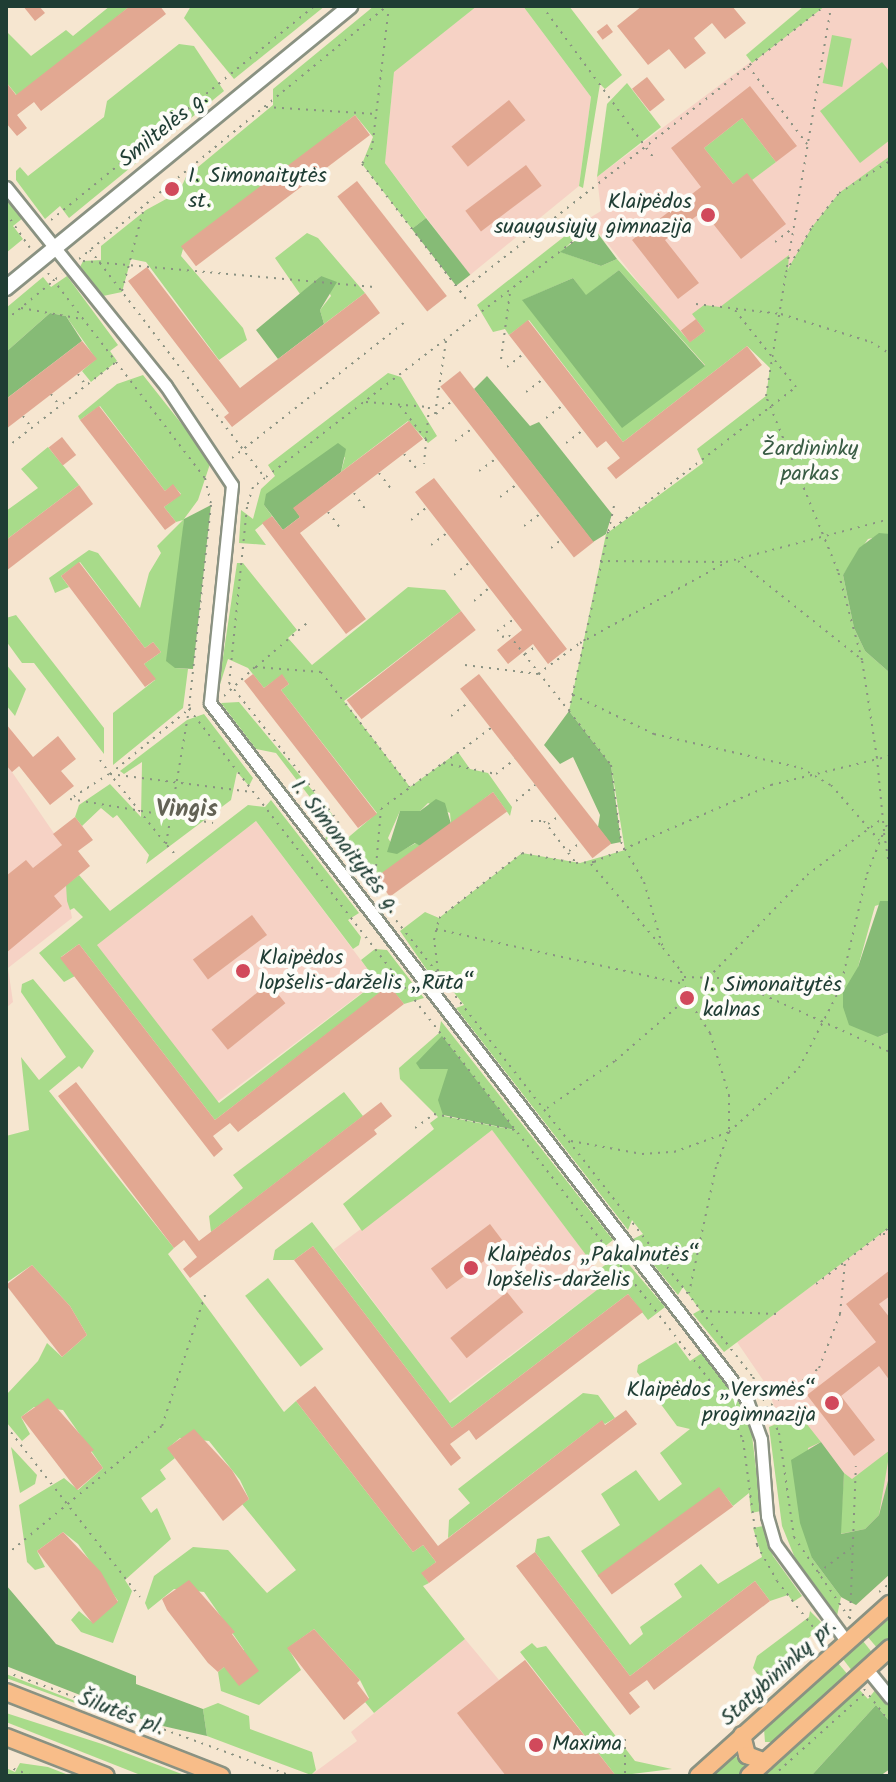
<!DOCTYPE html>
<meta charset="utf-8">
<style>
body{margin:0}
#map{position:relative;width:896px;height:1782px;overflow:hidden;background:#f6e6d0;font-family:Kalam,sans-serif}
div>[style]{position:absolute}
.built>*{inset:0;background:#f6d2c5;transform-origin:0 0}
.green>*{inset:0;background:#a8db8a;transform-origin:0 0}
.forest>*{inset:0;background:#86bb76;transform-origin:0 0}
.building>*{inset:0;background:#e2a892;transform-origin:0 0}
.path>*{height:2px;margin-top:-1px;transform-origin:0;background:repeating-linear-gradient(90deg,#8a9282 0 2px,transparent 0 8px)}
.roads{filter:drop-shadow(2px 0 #8a9282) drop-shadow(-2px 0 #8a9282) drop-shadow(0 2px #8a9282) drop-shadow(0 -2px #8a9282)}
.minor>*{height:11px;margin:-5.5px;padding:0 5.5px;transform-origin:5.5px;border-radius:5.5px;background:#fff}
.tertiary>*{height:14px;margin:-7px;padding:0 7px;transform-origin:7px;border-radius:7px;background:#fff}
.primary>*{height:16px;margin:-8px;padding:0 8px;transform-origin:8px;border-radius:8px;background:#f8bd89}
.dots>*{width:22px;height:22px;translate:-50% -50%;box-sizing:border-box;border:4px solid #fdfcf7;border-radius:50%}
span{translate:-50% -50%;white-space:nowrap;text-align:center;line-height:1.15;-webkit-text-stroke:8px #fdfcf7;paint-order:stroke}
.street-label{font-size:22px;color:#1f3d34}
.poi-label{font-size:22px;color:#1f3d34}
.left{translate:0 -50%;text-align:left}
.right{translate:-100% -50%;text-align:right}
.park-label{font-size:22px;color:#3a5d45}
.neighbourhood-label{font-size:24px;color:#636255;font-weight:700}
.frame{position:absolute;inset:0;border:8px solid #1f3d34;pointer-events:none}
</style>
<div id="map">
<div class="built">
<i style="clip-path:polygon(477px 6px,523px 6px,591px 97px,579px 186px,470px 275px,385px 163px,394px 71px)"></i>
<i style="clip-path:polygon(825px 6px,890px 6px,890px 156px,869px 173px,705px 366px,588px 219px,601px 211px,597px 177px)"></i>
<i style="clip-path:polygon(6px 724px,32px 756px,12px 772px,62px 845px,45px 859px,66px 885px,72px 918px,8px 968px,13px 1002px,6px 1008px)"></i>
<i style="left:256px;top:821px;width:201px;height:202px;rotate:53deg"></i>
<i style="left:492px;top:1130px;width:191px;height:198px;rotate:53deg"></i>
<i style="clip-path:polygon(890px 1227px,890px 1574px,856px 1605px,841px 1597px,767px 1386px,737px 1342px)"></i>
<i style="clip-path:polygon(465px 1639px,499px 1680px,525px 1660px,616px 1776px,311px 1775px,357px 1741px,351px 1732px)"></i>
</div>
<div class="green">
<i style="clip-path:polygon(110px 6px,130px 6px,19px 98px,6px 82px,6px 31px,31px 56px,66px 30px,73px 36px)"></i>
<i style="clip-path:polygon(191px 6px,325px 6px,234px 79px,184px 18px)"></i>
<i style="clip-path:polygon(374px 6px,477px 6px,394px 72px,385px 163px,426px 218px,412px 229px,362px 164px,373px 137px,355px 115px,183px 249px,181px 256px,243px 328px,247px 340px,219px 360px,146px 262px,131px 259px,122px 292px,103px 296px,80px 267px,83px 261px,101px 260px,101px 246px,146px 210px,179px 192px,186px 177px,273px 105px,273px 89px)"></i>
<i style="clip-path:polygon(523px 6px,569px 6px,622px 75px,605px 89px,600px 84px,583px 188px,579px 186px,591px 97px)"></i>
<i style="clip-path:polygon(804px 6px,825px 6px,752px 63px,746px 55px)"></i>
<i style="left:832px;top:35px;width:20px;height:49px;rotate:11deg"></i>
<i style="clip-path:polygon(179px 44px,194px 46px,224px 91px,69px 218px,60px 206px,45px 219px,16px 180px,16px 171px,20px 167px,28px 176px,104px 117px,107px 101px)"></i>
<i style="clip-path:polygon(882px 62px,890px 72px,890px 140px,860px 163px,820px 111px)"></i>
<i style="clip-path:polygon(627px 83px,661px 127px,597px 177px,607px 104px)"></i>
<i style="clip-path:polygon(742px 118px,776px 162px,752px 180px,733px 184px,704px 148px)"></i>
<i style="clip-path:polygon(evenodd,890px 156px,890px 534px,868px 539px,843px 575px,854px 628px,865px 651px,890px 673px,890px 901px,875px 906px,858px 967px,878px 1037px,890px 1032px,890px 1227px,724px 1352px,693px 1314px,700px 1310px,683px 1287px,678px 1295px,633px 1239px,643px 1234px,632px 1220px,628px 1230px,456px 1008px,464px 1005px,439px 974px,438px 986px,400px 931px,425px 912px,439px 918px,522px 853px,580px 863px,625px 850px,611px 765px,569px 711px,606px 534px,703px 463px,697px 449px,766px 396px,770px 368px,747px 346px,623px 442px,529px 320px,509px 335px,505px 329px,493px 332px,477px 305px,579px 225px,591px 223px,561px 252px,601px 266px,617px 259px,690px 342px,705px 331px,692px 314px,704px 305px,720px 307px,789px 255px,788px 269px,812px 227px,839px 193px,890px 156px,619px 270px,705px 365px,705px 366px,523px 300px,573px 278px,586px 296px,619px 270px)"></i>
<i style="clip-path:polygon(6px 196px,23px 218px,13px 226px,23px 239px,6px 253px)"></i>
<i style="clip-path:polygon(307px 233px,318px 238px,365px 293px,324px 324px,320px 310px,331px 296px,321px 276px,300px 294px,275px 258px)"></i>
<i style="clip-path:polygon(67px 276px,118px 345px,110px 351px,117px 361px,91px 382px,82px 371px,96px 359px,66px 316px,50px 313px,6px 352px,6px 308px,43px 277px,51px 287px)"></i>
<i style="clip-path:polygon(388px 373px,401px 377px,437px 436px,428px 443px,408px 421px,341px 472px,345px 457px,264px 505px,272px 516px,255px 530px,266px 545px,239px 543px,241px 510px,253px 519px,261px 489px,275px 476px,268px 465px)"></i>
<i style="clip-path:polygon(143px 375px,211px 461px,198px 500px,184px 519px,175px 668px,188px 669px,183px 708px,113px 765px,113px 713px,155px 680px,144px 664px,161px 652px,153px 642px,145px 648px,80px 562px,61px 576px,69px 587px,55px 593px,49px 578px,89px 550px,98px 553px,140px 608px,149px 573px,161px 553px,157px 546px,183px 520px,176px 522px,164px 507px,181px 494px,173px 485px,165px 491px,100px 406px,80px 420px,78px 416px,117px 384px)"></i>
<i style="clip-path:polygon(48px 447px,79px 485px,6px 540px,6px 511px,38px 488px,21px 469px)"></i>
<i style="clip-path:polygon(237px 563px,243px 563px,297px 630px,288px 638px,312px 665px,408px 587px,445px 590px,461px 611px,344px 701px,410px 787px,458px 752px,470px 769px,488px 773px,512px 807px,510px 816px,493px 792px,451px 824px,450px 813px,428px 803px,420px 811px,400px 811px,388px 838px,397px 853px,416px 843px,422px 847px,378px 881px,344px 841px,377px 813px,281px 690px,289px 684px,282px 675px,264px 688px,248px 668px,228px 659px,218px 691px)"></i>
<i style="clip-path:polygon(16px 615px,104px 728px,104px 754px,34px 663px,22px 663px,6px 641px,6px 618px)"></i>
<i style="clip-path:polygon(6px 664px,26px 689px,15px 716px,6px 705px)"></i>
<i style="clip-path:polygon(239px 702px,332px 814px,335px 833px,325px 841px,329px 822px,276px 753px,256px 749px,221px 703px)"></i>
<i style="clip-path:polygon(204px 714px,253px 778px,249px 786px,237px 772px,231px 800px,146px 864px,149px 855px,117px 815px,113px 818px,101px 808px,82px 826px,75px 817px,79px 805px,110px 784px,141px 817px,142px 762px,124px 774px,120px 771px,187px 720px)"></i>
<i style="clip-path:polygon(271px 800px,359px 913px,348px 920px,361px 937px,359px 945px,353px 949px,256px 821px,97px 945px,219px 1103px,377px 982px,361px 960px,375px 949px,387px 950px,424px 998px,404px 1004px,389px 986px,215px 1120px,79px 944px,61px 957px,75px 976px,64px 982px,39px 953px,83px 917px,74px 908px,70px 910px,67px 901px,66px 885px,79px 875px,110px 911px,248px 805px,265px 807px)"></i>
<i style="clip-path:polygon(33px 979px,94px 1051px,82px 1069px,79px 1066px,49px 1091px,174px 1248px,168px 1254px,284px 1412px,296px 1401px,413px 1552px,423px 1545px,436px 1562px,422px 1573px,429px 1583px,423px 1586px,465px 1639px,374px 1713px,365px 1702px,369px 1698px,360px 1680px,314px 1629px,288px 1648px,301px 1670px,259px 1705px,221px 1691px,218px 1672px,244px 1650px,204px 1592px,174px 1589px,148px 1610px,145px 1603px,154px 1576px,193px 1547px,228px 1550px,267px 1593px,296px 1570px,242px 1504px,249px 1499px,240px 1480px,209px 1441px,180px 1438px,168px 1448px,175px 1458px,160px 1470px,166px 1479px,141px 1498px,151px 1513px,157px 1508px,171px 1539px,125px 1580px,132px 1591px,113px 1643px,81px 1632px,71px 1620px,79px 1611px,93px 1623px,118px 1601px,78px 1544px,63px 1532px,37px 1551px,45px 1567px,35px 1570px,27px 1562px,19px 1505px,64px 1478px,78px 1490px,103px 1468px,63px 1410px,34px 1407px,21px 1417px,30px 1434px,22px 1441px,7px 1423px,7px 1394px,38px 1361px,47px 1343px,62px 1357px,87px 1335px,70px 1306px,32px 1265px,6px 1283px,6px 1136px,29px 1130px,21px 1057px,39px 1080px,66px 1057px,21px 992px,22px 984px)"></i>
<i style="clip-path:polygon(evenodd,441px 1021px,613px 1240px,589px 1259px,492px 1130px,362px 1231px,343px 1204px,434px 1129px,430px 1123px,438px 1117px,400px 1079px,399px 1068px,439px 1033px,441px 1021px,442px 1037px,514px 1130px,444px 1116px,449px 1069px,420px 1069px,442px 1037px)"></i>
<i style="clip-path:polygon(344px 1092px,363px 1116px,211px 1232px,209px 1216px,243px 1188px,233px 1175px)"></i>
<i style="clip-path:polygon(312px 1222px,450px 1403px,606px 1283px,597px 1271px,620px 1254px,665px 1307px,648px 1320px,628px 1294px,452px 1428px,313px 1246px,294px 1260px,273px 1260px,275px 1250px)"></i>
<i style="left:268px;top:1278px;width:90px;height:29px;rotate:52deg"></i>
<i style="clip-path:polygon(676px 1342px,690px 1361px,702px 1353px,743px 1407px,752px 1435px,761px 1511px,751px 1513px,749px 1493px,733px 1506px,719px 1488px,599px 1577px,581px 1551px,620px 1525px,601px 1494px,636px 1470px,659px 1501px,682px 1484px,660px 1453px,690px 1429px,677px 1426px,637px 1372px,638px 1365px)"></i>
<i style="clip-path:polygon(583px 1393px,598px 1395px,615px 1418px,605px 1424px,601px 1421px,448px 1538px,449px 1520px,470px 1503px,458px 1489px)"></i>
<i style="clip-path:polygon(790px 1418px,802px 1418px,821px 1442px,808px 1448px,812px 1558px,841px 1597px,837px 1616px,797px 1563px,782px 1526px,769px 1427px)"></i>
<i style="clip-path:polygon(11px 1447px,37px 1475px,35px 1484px,20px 1493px)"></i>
<i style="clip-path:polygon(890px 1450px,879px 1515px,865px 1529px,840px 1534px,844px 1473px,852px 1479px)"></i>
<i style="clip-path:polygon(763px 1526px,773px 1556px,802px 1596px,793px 1602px,788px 1595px,770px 1601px,755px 1581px,630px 1676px,535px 1552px,537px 1539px,549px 1536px,630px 1645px,643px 1634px,640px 1627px,682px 1597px,674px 1584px,701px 1564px,718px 1584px,762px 1557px,753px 1528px)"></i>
<i style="clip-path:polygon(810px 1611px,824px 1625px,807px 1639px,810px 1647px,767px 1687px,753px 1668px,757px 1656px,809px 1617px)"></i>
<i style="clip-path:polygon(890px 1616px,890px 1639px,878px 1649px,867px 1636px)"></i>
<i style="left:863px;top:1641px;width:16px;height:27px;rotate:52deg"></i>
<i style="clip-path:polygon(532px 1643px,537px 1648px,546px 1646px,635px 1761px,672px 1769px,616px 1776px,520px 1652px)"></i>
<i style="clip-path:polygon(838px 1663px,849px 1676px,775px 1742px,765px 1742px,764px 1729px)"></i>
<i style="clip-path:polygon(6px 1674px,152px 1731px,6px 1678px)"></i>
<i style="clip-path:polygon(857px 1687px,868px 1699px,876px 1689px,890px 1707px,890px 1722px,876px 1705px,811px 1776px,758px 1776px)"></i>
<i style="clip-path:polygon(218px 1703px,249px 1716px,250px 1729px,312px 1752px,316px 1770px,311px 1775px,207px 1736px,203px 1709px)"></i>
<i style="clip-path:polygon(6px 1713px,102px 1744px,187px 1776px,143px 1776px,6px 1722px)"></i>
<i style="clip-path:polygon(735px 1756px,746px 1764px,738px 1776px,712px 1776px)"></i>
<i style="clip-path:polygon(20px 1763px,48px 1767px,71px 1776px,6px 1776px,6px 1768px,15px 1772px)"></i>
</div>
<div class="forest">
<i style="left:426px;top:218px;width:72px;height:18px;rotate:52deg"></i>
<i style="clip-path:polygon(593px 227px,617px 259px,601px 266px,560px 252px)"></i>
<i style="clip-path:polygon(619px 270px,705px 366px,622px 428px,522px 300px,573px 278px,586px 295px)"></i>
<i style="clip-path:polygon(321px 276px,337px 282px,320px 310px,324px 324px,278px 359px,256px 330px)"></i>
<i style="clip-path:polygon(50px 313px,66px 316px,82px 341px,6px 399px,6px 352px)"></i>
<i style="clip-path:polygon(487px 376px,530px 426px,539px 422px,612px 514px,606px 534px,593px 542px,474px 389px)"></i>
<i style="clip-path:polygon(338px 443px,346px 449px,341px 472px,294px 508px,300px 517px,283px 530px,264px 505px,266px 494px)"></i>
<i style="clip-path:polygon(211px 505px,193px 669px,175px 668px,166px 661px,184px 519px)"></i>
<i style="clip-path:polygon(879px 533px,890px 534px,890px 673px,865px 651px,854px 628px,843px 575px,859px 548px)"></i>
<i style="clip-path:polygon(569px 711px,611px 765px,621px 842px,611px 844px,598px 827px,600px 815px,573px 757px,560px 764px,544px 745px)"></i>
<i style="clip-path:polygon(436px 799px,445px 803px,451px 824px,422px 847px,415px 843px,397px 854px,387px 852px,400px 811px,420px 811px)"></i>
<i style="clip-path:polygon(880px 901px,890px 901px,890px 1032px,878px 1037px,849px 1025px,843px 1007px,843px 992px,858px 967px)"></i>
<i style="clip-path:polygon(442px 1036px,515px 1130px,443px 1115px,438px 1100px,448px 1069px,420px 1069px,416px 1063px)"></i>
<i style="clip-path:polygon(821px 1442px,844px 1473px,841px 1534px,865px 1529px,879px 1515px,890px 1473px,890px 1574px,856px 1605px,841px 1597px,812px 1558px,800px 1523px,791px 1460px)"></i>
<i style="clip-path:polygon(6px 1585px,56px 1644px,136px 1676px,136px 1684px,203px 1709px,207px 1736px,154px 1724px,6px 1666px)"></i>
<i style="clip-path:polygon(876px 1705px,890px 1722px,890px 1769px,880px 1776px,811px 1776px)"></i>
</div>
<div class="building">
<i style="clip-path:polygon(23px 6px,39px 6px,45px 13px,35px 21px)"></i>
<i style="clip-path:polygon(130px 6px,160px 6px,166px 14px,41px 111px,34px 102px,17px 115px,27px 128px,17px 136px,6px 123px,6px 82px,16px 95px)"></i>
<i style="clip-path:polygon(642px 6px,732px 6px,746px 23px,725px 39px,712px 23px,694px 38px,706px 53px,685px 69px,669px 49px,648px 65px,617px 26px)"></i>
<i style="left:607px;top:24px;width:10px;height:13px;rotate:53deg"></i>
<i style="left:647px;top:77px;width:29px;height:19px;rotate:52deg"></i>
<i style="clip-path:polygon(750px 86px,797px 146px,776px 162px,742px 118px,704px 148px,733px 184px,747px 173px,786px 224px,741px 259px,703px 211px,665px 240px,699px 283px,678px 299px,632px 240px,701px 187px,671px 148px)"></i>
<i style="left:509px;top:100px;width:26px;height:74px;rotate:51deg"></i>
<i style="left:355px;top:115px;width:25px;height:218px;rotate:53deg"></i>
<i style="left:526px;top:165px;width:26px;height:76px;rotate:53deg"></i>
<i style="left:357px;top:181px;width:146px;height:25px;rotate:52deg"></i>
<i style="clip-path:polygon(147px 267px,240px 388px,365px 293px,380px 313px,232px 427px,224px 417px,229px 413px,128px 281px)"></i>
<i style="left:696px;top:319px;width:15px;height:19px;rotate:53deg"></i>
<i style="clip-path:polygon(528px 320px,623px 442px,747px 346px,762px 365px,616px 479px,607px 468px,620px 458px,606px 441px,597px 448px,509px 335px)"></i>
<i style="clip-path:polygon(82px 341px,97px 359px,6px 429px,6px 399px)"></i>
<i style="left:460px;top:371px;width:217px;height:25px;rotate:52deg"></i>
<i style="clip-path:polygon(99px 406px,165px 491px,173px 484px,181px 495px,164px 507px,176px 522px,165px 530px,80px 420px)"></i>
<i style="clip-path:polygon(409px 421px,423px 439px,300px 533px,366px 619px,346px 634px,262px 523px,272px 516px,283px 530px,300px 517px,293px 508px)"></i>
<i style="left:62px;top:437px;width:23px;height:17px;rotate:52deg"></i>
<i style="clip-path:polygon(434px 478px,567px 649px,548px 664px,533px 644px,508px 664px,497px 650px,522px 630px,415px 492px)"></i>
<i style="clip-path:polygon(79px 485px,93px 504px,6px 571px,6px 540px)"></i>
<i style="clip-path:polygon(79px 562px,145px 648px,153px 642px,161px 652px,144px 664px,156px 679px,145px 687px,61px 576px)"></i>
<i style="left:461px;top:611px;width:24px;height:145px;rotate:52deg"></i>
<i style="clip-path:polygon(253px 674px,264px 688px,282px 674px,289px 684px,281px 690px,377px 814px,358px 828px,244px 681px)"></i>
<i style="left:479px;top:674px;width:215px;height:24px;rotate:52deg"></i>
<i style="clip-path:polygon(6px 724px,33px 757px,58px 736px,76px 759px,61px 771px,74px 786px,50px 805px,19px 766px,12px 772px,6px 765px)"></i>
<i style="left:493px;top:792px;width:24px;height:145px;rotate:54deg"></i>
<i style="clip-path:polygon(75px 817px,93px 840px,78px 851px,90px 866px,54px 896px,62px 906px,6px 953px,6px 876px,26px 860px,33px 868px,62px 845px,53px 834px)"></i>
<i style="left:252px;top:915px;width:25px;height:74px;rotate:53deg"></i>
<i style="clip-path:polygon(79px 944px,215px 1120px,389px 985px,404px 1004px,238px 1132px,230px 1123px,213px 1136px,223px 1149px,214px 1157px,60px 958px)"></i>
<i style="left:269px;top:983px;width:26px;height:74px;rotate:51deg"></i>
<i style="clip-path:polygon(76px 1082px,199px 1241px,381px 1102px,392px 1116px,374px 1130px,377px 1134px,190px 1278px,183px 1269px,197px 1257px,184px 1240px,174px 1248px,58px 1096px)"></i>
<i style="left:490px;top:1224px;width:26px;height:74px;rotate:53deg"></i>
<i style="clip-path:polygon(313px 1246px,452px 1428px,628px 1294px,643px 1312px,476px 1440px,469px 1430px,450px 1444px,461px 1458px,451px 1466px,294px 1260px)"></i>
<i style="clip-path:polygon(32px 1265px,70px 1306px,87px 1335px,62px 1357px,6px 1285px)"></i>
<i style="clip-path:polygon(890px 1270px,890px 1296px,879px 1304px,890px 1318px,890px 1381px,879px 1366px,841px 1396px,875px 1440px,854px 1456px,807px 1395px,876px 1342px,846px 1304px)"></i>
<i style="left:507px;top:1292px;width:26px;height:73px;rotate:51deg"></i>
<i style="clip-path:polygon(315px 1386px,438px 1546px,602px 1420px,605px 1425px,626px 1410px,637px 1424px,429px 1583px,421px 1573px,436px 1562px,423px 1545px,413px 1552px,296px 1401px)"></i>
<i style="clip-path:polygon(48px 1398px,94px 1450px,91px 1452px,103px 1468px,77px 1490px,21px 1417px)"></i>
<i style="clip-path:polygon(194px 1429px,232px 1470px,249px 1499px,223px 1521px,167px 1448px)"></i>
<i style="left:719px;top:1487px;width:24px;height:150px;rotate:54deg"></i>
<i style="clip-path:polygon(63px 1532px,101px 1572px,118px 1602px,93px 1624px,37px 1551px)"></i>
<i style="clip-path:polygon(535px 1552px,630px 1676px,755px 1581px,770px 1601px,654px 1690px,647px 1680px,629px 1693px,640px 1707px,630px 1715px,516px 1566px)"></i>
<i style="clip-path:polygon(189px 1580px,235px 1632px,232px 1634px,259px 1671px,239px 1686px,224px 1667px,218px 1672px,208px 1663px,167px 1610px,162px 1599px)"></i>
<i style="clip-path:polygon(314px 1629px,360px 1680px,357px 1683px,369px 1699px,344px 1720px,287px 1648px)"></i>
<i style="clip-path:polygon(525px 1660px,616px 1776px,506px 1776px,457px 1713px)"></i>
</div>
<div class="path">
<i style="left:389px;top:6px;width:143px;rotate:96.8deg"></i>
<i style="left:372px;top:148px;width:19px;rotate:122deg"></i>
<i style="left:362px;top:164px;width:175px;rotate:52.4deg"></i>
<i style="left:542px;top:6px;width:187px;rotate:53.7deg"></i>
<i style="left:748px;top:66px;width:98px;rotate:52.9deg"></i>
<i style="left:266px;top:107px;width:110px;rotate:3.6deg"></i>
<i style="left:6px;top:213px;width:42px;rotate:55.6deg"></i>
<i style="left:51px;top:220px;width:339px;rotate:-39.1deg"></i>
<i style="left:775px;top:242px;width:23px;rotate:-38deg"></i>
<i style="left:90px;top:250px;width:287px;rotate:52.5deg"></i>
<i style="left:265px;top:478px;width:15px;rotate:143deg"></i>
<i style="left:253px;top:487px;width:21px;rotate:107deg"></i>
<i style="left:247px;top:507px;width:177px;rotate:95.8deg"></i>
<i style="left:229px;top:683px;width:176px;rotate:51.7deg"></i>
<i style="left:338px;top:821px;width:30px;rotate:82deg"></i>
<i style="left:342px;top:851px;width:668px;rotate:52deg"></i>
<i style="left:753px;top:1377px;width:62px;rotate:65.1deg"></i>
<i style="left:779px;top:1433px;width:105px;rotate:81.8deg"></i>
<i style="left:794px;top:1537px;width:99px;rotate:55.7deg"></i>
<i style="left:850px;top:1619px;width:153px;rotate:-87.8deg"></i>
<i style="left:6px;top:256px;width:3px;rotate:18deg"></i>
<i style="left:79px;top:259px;width:399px;rotate:-39.4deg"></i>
<i style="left:83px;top:261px;width:295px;rotate:5.1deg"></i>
<i style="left:787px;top:267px;width:265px;rotate:-80.4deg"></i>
<i style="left:48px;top:273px;width:258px;rotate:52.6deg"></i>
<i style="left:205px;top:478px;width:28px;rotate:77deg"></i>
<i style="left:211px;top:505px;width:205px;rotate:96.2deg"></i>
<i style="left:189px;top:709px;width:873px;rotate:52.21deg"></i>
<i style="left:724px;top:1399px;width:45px;rotate:65.1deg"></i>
<i style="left:743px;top:1440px;width:106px;rotate:82.4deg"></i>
<i style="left:757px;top:1545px;width:41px;rotate:60.9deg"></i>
<i style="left:777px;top:1581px;width:76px;rotate:51.9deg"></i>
<i style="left:122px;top:291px;width:86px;rotate:-75.2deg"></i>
<i style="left:460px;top:292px;width:464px;rotate:-38.1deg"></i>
<i style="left:696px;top:304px;width:86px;rotate:6.7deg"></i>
<i style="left:781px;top:314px;width:94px;rotate:17.3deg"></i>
<i style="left:871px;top:342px;width:22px;rotate:32deg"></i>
<i style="left:21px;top:308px;width:62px;rotate:10.2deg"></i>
<i style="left:6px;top:320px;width:72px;rotate:-39.4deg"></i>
<i style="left:501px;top:359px;width:68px;rotate:-82.3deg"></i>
<i style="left:507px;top:367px;width:22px;rotate:-39deg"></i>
<i style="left:78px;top:374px;width:12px;rotate:55deg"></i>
<i style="left:526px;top:392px;width:21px;rotate:-37deg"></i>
<i style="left:51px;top:394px;width:14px;rotate:54deg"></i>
<i style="left:366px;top:402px;width:63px;rotate:4.5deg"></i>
<i style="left:429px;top:407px;width:57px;rotate:95deg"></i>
<i style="left:400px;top:406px;width:42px;rotate:51.8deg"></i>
<i style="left:435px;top:414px;width:74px;rotate:-81.4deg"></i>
<i style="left:436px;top:414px;width:21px;rotate:-39deg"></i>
<i style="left:23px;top:416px;width:14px;rotate:54deg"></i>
<i style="left:546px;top:418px;width:21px;rotate:-37deg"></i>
<i style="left:455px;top:441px;width:22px;rotate:-36deg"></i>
<i style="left:566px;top:443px;width:21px;rotate:-37deg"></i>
<i style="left:6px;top:448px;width:140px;rotate:-38deg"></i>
<i style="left:404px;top:454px;width:20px;rotate:49deg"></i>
<i style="left:232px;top:458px;width:220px;rotate:-38.2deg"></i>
<i style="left:479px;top:471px;width:22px;rotate:-36deg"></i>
<i style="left:379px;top:473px;width:20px;rotate:53deg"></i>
<i style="left:266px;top:477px;width:421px;rotate:-37.5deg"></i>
<i style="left:354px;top:493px;width:19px;rotate:55deg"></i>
<i style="left:500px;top:497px;width:21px;rotate:-37deg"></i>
<i style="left:614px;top:506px;width:210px;rotate:102.4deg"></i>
<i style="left:569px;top:711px;width:68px;rotate:52.1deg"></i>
<i style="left:611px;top:765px;width:78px;rotate:82.6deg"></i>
<i style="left:621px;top:842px;width:46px;rotate:60.1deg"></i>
<i style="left:644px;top:882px;width:69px;rotate:73.9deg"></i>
<i style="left:663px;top:948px;width:29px;rotate:52deg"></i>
<i style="left:681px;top:971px;width:28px;rotate:77deg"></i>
<i style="left:687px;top:998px;width:42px;rotate:56.7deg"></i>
<i style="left:710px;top:1033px;width:65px;rotate:73deg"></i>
<i style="left:729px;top:1095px;width:37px;rotate:90deg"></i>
<i style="left:729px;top:1132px;width:37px;rotate:110deg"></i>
<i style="left:716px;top:1167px;width:129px;rotate:102.1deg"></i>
<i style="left:328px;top:512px;width:20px;rotate:53deg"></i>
<i style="left:411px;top:520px;width:21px;rotate:-39deg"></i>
<i style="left:524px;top:526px;width:20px;rotate:-37deg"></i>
<i style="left:607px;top:533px;width:239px;rotate:-37.7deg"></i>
<i style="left:796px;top:387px;width:100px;rotate:-128.5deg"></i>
<i style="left:431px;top:545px;width:20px;rotate:-37deg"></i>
<i style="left:551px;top:548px;width:13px;rotate:-39deg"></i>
<i style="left:600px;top:561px;width:126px;rotate:0.5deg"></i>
<i style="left:726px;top:562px;width:170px;rotate:-14.7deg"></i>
<i style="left:738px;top:561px;width:157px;rotate:38.5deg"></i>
<i style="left:454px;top:575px;width:21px;rotate:-39deg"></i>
<i style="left:474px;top:601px;width:20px;rotate:-41deg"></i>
<i style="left:497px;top:631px;width:21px;rotate:-35deg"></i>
<i style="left:502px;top:637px;width:7px;rotate:-16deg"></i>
<i style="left:509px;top:635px;width:95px;rotate:51.8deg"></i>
<i style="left:525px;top:654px;width:12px;rotate:-35deg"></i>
<i style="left:465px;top:665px;width:74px;rotate:7deg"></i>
<i style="left:538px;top:674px;width:52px;rotate:-36.4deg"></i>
<i style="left:580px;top:643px;width:166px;rotate:-28.9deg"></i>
<i style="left:256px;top:667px;width:67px;rotate:-40.8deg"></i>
<i style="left:573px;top:695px;width:90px;rotate:25.7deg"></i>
<i style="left:654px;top:734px;width:151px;rotate:13deg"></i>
<i style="left:801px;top:768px;width:34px;rotate:30deg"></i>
<i style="left:831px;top:785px;width:73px;rotate:48.9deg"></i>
<i style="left:224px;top:696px;width:42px;rotate:-43.1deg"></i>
<i style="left:255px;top:667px;width:66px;rotate:4.3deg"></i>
<i style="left:321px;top:672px;width:145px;rotate:52.3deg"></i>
<i style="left:451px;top:716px;width:24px;rotate:-38deg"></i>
<i style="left:100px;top:760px;width:17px;rotate:54deg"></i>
<i style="left:110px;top:774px;width:143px;rotate:7.2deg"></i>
<i style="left:444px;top:763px;width:59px;rotate:-36.7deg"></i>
<i style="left:109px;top:774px;width:46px;rotate:147.3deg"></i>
<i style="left:70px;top:799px;width:145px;rotate:9.5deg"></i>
<i style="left:516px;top:801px;width:25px;rotate:-40deg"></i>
<i style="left:531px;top:821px;width:13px"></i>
<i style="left:544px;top:821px;width:53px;rotate:52.7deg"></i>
<i style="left:576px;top:863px;width:18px;rotate:-3deg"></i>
<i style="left:594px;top:862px;width:193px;rotate:-23.5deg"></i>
<i style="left:771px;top:785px;width:122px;rotate:-13.7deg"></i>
<i style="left:548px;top:824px;width:14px;rotate:-36deg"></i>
<i style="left:886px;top:827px;width:11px;rotate:-68deg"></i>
<i style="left:884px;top:833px;width:36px;rotate:81deg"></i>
<i style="left:165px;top:843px;width:88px;rotate:-128.6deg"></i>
<i style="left:110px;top:774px;width:101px;rotate:-39.4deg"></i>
<i style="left:569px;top:851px;width:14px;rotate:-36deg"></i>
<i style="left:174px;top:853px;width:12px;rotate:-132deg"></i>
<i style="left:166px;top:844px;width:137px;rotate:-80.3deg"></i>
<i style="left:189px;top:709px;width:7px;rotate:-16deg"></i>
<i style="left:591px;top:864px;width:109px;rotate:49.5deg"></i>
<i style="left:374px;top:890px;width:81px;rotate:-85.1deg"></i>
<i style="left:381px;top:809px;width:77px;rotate:-36.6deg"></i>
<i style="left:443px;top:763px;width:54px;rotate:11.7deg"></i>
<i style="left:496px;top:774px;width:24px;rotate:-38deg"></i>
<i style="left:436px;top:929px;width:254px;rotate:12.5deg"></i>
<i style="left:438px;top:971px;width:31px;rotate:-97deg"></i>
<i style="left:434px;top:940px;width:23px;rotate:-77deg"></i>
<i style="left:439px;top:918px;width:105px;rotate:-38.1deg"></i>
<i style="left:522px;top:853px;width:54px;rotate:10.7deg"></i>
<i style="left:684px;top:977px;width:24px;rotate:2deg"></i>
<i style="left:708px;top:978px;width:143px;rotate:-46.1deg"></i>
<i style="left:807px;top:875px;width:95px;rotate:-36.9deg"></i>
<i style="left:709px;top:978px;width:17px"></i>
<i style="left:726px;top:978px;width:180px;rotate:24.3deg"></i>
<i style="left:547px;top:1108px;width:83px;rotate:-34.7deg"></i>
<i style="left:615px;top:1061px;width:94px;rotate:-41.1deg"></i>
<i style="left:415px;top:1128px;width:24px;rotate:-36deg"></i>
<i style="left:434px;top:1114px;width:83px;rotate:11.2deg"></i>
<i style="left:571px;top:1141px;width:72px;rotate:10.4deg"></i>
<i style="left:642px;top:1154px;width:32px;rotate:-4deg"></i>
<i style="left:674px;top:1152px;width:59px;rotate:-20deg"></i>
<i style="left:729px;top:1132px;width:95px;rotate:-42.4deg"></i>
<i style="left:799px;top:1068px;width:89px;rotate:-62.6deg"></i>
<i style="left:840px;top:989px;width:118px;rotate:-76.8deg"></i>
<i style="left:867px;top:874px;width:46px;rotate:-68.4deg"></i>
<i style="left:884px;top:831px;width:73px;rotate:-95.5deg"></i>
<i style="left:877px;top:758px;width:99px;rotate:-98.7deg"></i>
<i style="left:862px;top:660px;width:92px;rotate:-105.1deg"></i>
<i style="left:838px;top:571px;width:189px;rotate:-112.4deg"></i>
<i style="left:766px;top:396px;width:126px;rotate:-80.8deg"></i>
<i style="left:786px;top:272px;width:52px;rotate:-60deg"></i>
<i style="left:812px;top:227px;width:43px;rotate:-51.5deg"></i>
<i style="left:839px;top:193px;width:60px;rotate:-32.1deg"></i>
<i style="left:883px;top:1234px;width:7px"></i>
<i style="left:816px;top:1284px;width:93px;rotate:-37.6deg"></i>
<i style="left:702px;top:1311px;width:76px;rotate:2.3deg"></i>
<i style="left:771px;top:1405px;width:61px;rotate:-37.6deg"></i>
<i style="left:819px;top:1368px;width:58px;rotate:-68.7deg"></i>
<i style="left:840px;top:1314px;width:52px;rotate:-84.5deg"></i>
<i style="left:6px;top:1426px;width:217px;rotate:51.9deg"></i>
<i style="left:6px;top:1555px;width:202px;rotate:-39.6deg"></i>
<i style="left:162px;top:1426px;width:138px;rotate:-71.8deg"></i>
<i style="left:818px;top:1573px;width:41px;rotate:-37.1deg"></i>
<i style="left:879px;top:1592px;width:14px;rotate:-39deg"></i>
<i style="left:6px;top:1672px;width:303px;rotate:20deg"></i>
<i style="left:864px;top:1689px;width:42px;rotate:51.8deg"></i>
<i style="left:625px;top:1739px;width:37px;rotate:90deg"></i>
<i style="left:6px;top:1766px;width:28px;rotate:21deg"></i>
<i style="left:773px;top:1776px;width:125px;rotate:-42.1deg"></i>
</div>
<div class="roads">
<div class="minor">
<i style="left:6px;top:187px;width:255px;rotate:51.2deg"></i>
<i style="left:166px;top:386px;width:119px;rotate:56.3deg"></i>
<i style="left:232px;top:485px;width:219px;rotate:95.8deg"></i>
<i style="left:210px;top:703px;width:880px;rotate:52.39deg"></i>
<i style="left:747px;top:1400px;width:41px;rotate:70.3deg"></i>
<i style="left:761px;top:1439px;width:77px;rotate:85.5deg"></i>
<i style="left:767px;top:1516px;width:29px;rotate:74deg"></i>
<i style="left:775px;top:1544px;width:122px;rotate:53.7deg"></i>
<i style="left:867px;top:1669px;width:36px;rotate:51deg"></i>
</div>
<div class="tertiary">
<i style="left:6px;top:288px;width:445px;rotate:-39.3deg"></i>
</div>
<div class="primary">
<i style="left:6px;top:1692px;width:231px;rotate:21.3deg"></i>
<i style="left:742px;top:1735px;width:21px;rotate:76deg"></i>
<i style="left:747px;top:1755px;width:19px;rotate:21deg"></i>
<i style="left:6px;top:1737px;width:107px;rotate:21.3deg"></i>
<i style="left:698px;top:1776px;width:258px;rotate:-41.9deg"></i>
<i style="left:749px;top:1776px;width:190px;rotate:-42.2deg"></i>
</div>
</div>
<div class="dots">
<i style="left:172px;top:189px;background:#d1495b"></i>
<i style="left:708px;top:215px;background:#d1495b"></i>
<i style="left:243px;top:971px;background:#d1495b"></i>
<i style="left:687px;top:998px;background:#d1495b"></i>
<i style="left:471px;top:1268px;background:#d1495b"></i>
<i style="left:832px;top:1403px;background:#d1495b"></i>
<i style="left:536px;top:1745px;background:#d1495b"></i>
</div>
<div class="street-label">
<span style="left:164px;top:130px;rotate:-39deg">Smiltelės g.</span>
<span style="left:345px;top:847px;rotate:52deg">I. Simonaitytės g.</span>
<span style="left:779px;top:1673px;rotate:-42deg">Statybininkų pr.</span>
<span style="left:121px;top:1714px;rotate:21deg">Šilutės pl.</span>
</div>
<div class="poi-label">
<span class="left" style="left:188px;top:189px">I. Simonaitytės<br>st.</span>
<span class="right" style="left:692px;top:215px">Klaipėdos<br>suaugusiųjų gimnazija</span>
<span class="left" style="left:259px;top:971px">Klaipėdos<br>lopšelis-darželis „Rūta“</span>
<span class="left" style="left:703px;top:998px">I. Simonaitytės<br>kalnas</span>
<span class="left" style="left:487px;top:1268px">Klaipėdos „Pakalnutės“<br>lopšelis-darželis</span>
<span class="right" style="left:816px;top:1403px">Klaipėdos „Versmės“<br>progimnazija</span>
<span class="left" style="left:552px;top:1745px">Maxima</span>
</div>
<div class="park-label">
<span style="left:810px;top:462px">Žardininkų<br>parkas</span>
</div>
<div class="neighbourhood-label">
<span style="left:187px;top:810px">Vingis</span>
</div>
<div class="frame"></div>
</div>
